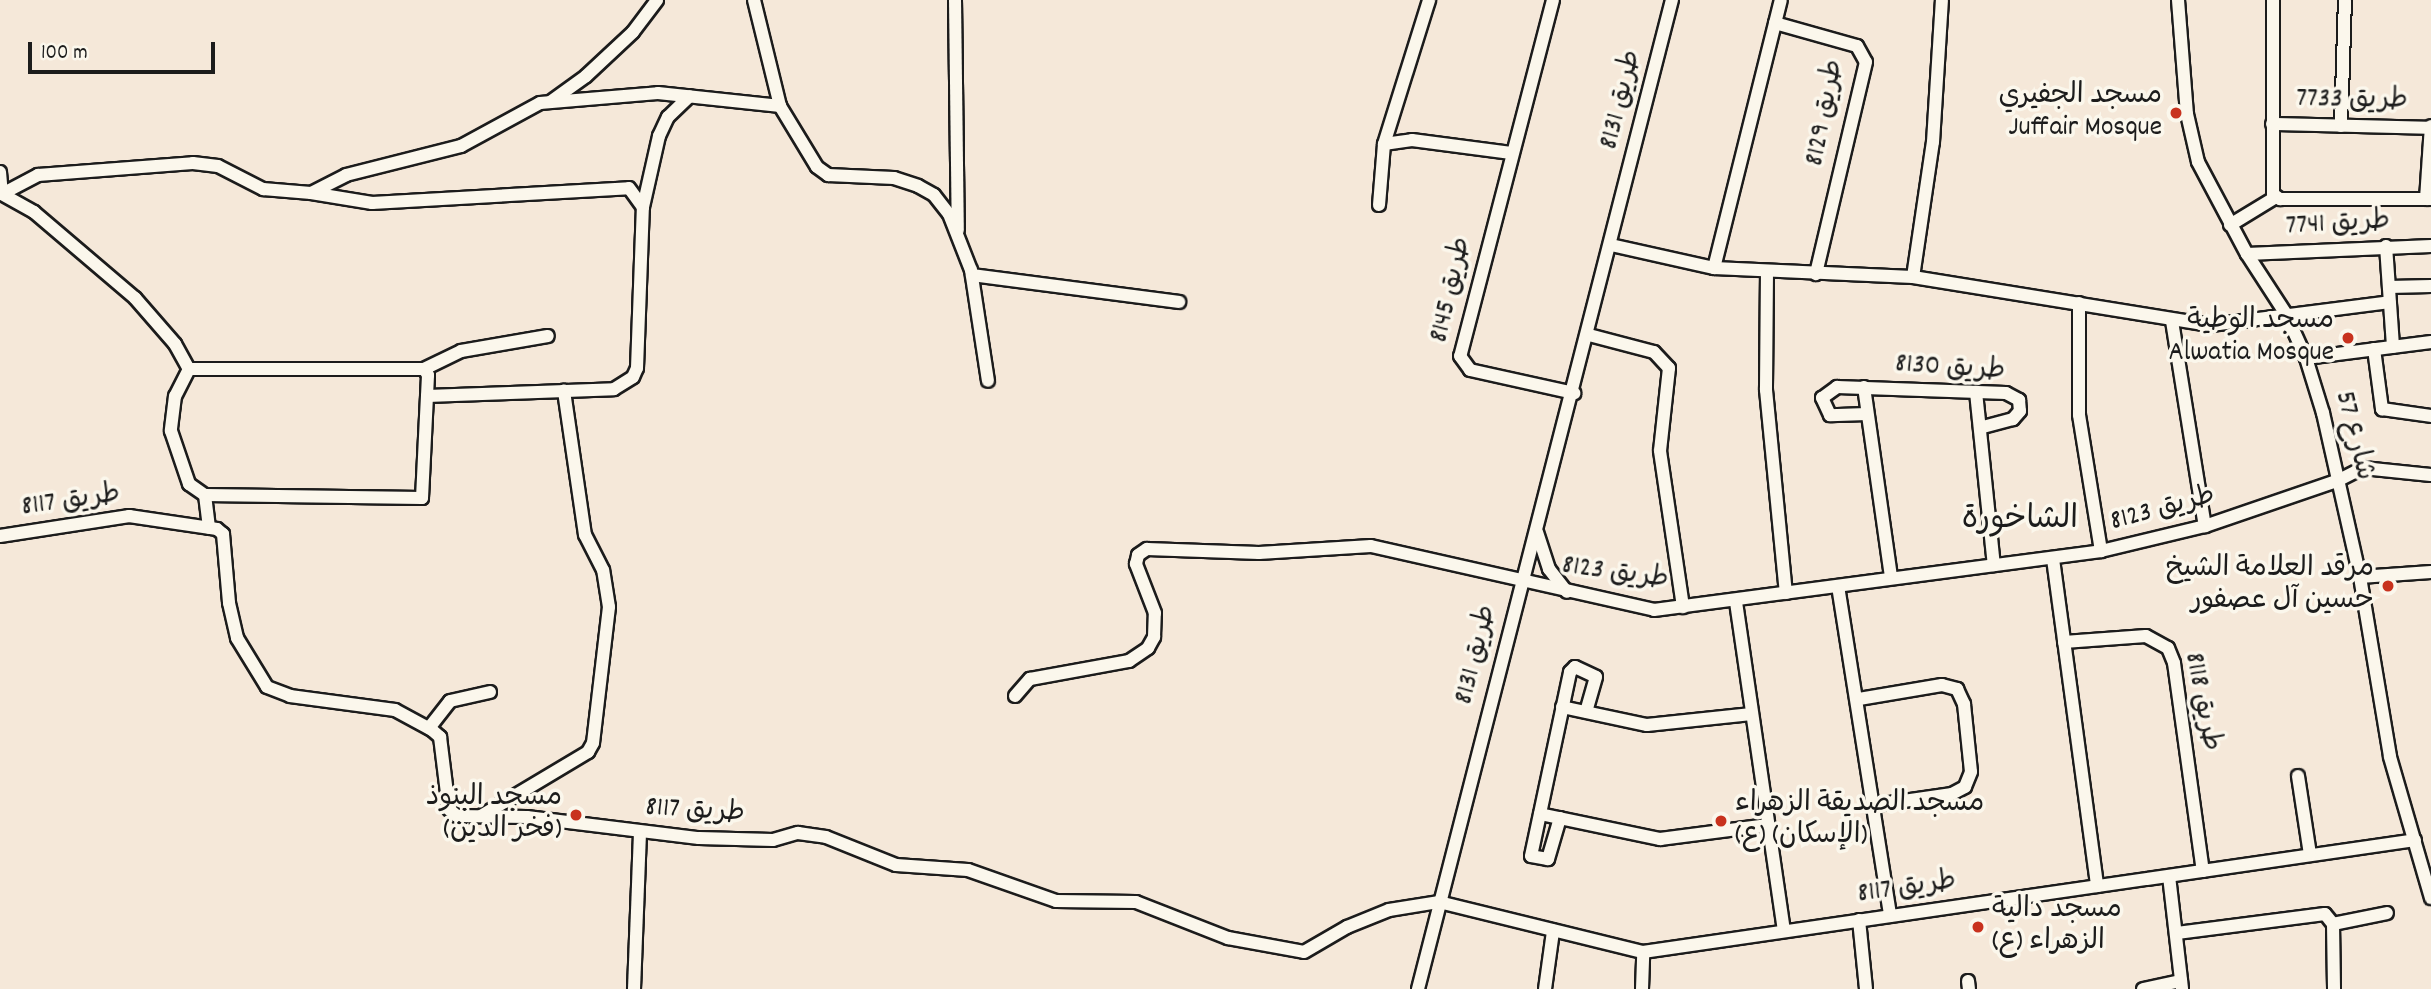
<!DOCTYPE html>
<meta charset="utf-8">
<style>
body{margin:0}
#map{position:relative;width:2431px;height:989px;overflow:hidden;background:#f5e8d9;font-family:Dekko,"Playpen Sans Arabic",sans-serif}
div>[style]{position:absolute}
.roads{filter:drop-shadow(2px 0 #1c1c1c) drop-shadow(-2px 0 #1c1c1c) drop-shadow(0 2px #1c1c1c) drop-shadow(0 -2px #1c1c1c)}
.street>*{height:12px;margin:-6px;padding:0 6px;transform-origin:6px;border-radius:6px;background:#fbf7ec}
.dots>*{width:19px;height:19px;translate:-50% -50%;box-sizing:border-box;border:4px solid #fbf7ec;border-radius:50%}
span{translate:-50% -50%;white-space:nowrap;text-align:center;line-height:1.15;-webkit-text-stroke:7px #fbf7ec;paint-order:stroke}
.poi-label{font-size:28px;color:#1c1c1c}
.right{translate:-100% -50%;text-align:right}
.left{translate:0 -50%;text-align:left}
.street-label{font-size:28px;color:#1c1c1c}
.quarter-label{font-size:32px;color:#1c1c1c}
.scale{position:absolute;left:28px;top:42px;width:187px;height:32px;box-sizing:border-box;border:4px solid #1c1c1c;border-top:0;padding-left:9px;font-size:21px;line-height:24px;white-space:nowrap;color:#1c1c1c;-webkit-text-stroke:5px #fbf7ec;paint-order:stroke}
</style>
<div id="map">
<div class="roads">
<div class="street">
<i style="left:754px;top:0;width:109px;rotate:76.2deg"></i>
<i style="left:780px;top:106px;width:71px;rotate:58.8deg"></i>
<i style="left:817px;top:167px;width:14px;rotate:36deg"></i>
<i style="left:828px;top:175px;width:66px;rotate:2.6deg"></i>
<i style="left:894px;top:178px;width:25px;rotate:18deg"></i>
<i style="left:918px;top:186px;width:18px;rotate:29deg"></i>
<i style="left:934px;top:195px;width:24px;rotate:52deg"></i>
<i style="left:949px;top:214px;width:60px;rotate:68.6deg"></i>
<i style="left:971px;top:270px;width:112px;rotate:81.3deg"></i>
<i style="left:955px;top:0;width:230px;rotate:89.3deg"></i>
<i style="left:1553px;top:0;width:368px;rotate:104.6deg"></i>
<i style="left:1460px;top:356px;width:17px;rotate:54deg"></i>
<i style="left:1470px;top:370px;width:107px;rotate:12.5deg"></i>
<i style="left:2178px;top:0;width:114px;rotate:85.5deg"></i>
<i style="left:2187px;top:114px;width:49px;rotate:77.1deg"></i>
<i style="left:2198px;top:162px;width:104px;rotate:62deg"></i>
<i style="left:2247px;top:254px;width:72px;rotate:57deg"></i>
<i style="left:2286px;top:314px;width:48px;rotate:65.6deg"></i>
<i style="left:2306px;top:358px;width:58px;rotate:72.8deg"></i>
<i style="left:2323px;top:413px;width:168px;rotate:77.3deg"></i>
<i style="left:2360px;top:577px;width:182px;rotate:80.5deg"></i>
<i style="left:2390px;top:757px;width:147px;rotate:73.8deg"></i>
<i style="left:2273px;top:0;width:194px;rotate:90deg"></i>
<i style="left:2273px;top:194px;width:9px;rotate:36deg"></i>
<i style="left:2280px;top:199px;width:151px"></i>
<i style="left:1775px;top:23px;width:85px;rotate:15.7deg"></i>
<i style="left:1857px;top:46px;width:18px;rotate:61deg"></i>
<i style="left:1866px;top:62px;width:218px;rotate:103.3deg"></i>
<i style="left:550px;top:102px;width:44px;rotate:-35.8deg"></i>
<i style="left:586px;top:76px;width:64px;rotate:-43.1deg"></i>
<i style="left:633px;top:32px;width:40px;rotate:-53deg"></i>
<i style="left:2272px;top:124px;width:159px;rotate:1.4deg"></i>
<i style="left:2341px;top:126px;width:126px;rotate:-88.2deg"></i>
<i style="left:1384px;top:144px;width:28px;rotate:-8deg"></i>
<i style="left:1412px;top:140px;width:100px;rotate:7.5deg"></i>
<i style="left:0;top:172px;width:22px;rotate:85deg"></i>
<i style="left:2px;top:194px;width:41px;rotate:-27.8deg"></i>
<i style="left:38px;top:175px;width:155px;rotate:-4.4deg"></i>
<i style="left:193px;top:163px;width:25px;rotate:7deg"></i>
<i style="left:218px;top:166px;width:51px;rotate:27.1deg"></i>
<i style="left:263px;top:189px;width:48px;rotate:4.8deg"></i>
<i style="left:311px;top:193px;width:39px;rotate:-27deg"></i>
<i style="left:346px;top:175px;width:119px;rotate:-14.2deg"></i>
<i style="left:461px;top:146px;width:90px;rotate:-28.6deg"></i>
<i style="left:540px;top:103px;width:118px;rotate:-4.8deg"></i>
<i style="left:658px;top:93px;width:123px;rotate:6.1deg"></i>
<i style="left:0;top:193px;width:39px;rotate:29deg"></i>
<i style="left:34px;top:212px;width:133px;rotate:40.4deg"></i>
<i style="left:135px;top:298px;width:61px;rotate:49deg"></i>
<i style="left:175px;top:344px;width:29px;rotate:61deg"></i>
<i style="left:189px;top:369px;width:30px;rotate:117deg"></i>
<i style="left:175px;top:396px;width:35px;rotate:97deg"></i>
<i style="left:171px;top:431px;width:56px;rotate:71.2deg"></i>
<i style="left:189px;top:484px;width:19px;rotate:35deg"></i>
<i style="left:205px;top:495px;width:217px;rotate:0.8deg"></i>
<i style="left:422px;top:498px;width:123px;rotate:-87.2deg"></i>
<i style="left:428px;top:375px;width:7px;rotate:-124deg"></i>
<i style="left:311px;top:193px;width:62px;rotate:9.3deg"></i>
<i style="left:372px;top:203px;width:257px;rotate:-3.3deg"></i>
<i style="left:629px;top:188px;width:24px;rotate:54deg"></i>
<i style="left:2426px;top:199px;width:73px;rotate:-86.1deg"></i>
<i style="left:1379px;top:205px;width:61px;rotate:-85.3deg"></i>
<i style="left:1384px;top:144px;width:151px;rotate:-72.6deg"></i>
<i style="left:2230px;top:225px;width:54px;rotate:-31.3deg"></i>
<i style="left:1611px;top:245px;width:106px;rotate:12.6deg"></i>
<i style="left:1714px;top:268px;width:199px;rotate:2.6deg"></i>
<i style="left:1913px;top:277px;width:302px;rotate:9.2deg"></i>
<i style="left:2211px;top:325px;width:180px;rotate:-7.3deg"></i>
<i style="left:2386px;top:246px;width:101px;rotate:86deg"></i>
<i style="left:2247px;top:254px;width:184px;rotate:-2.5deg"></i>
<i style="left:1714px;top:268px;width:276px;rotate:-76deg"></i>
<i style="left:1767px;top:272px;width:118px;rotate:90.5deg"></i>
<i style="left:1766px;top:390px;width:204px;rotate:84.4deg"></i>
<i style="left:972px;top:275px;width:209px;rotate:7.4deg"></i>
<i style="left:1913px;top:277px;width:136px;rotate:-81.6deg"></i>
<i style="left:1933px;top:142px;width:142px;rotate:-86.4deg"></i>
<i style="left:2389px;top:287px;width:42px;rotate:-1.4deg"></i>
<i style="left:2079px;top:303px;width:112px;rotate:90deg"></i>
<i style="left:2079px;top:415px;width:138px;rotate:80.8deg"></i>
<i style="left:2172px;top:321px;width:208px;rotate:80.9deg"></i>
<i style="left:1589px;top:335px;width:67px;rotate:14.7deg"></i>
<i style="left:1654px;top:352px;width:22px;rotate:47deg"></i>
<i style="left:1669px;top:368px;width:83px;rotate:96.2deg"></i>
<i style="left:1660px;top:451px;width:158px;rotate:81.6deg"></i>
<i style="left:2374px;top:349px;width:61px;rotate:82.4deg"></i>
<i style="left:2382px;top:409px;width:49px;rotate:8.1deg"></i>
<i style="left:2306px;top:358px;width:126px;rotate:-7.3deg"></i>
<i style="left:189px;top:369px;width:235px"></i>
<i style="left:424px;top:369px;width:41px;rotate:-25.9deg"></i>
<i style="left:461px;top:351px;width:88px;rotate:-9.8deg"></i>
<i style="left:1864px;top:387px;width:192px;rotate:81.9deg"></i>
<i style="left:1976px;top:392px;width:174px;rotate:84.1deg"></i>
<i style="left:427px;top:396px;width:187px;rotate:-2.1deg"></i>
<i style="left:614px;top:389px;width:22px;rotate:-32deg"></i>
<i style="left:633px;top:377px;width:10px;rotate:-66deg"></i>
<i style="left:637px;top:368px;width:161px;rotate:-87.9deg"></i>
<i style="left:643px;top:207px;width:73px;rotate:-77.3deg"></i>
<i style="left:659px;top:136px;width:21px;rotate:-65deg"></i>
<i style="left:668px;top:117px;width:30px;rotate:-44deg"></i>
<i style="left:1867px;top:414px;width:37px;rotate:178deg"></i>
<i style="left:1830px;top:415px;width:19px;rotate:-115deg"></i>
<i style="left:1822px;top:398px;width:19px;rotate:-36deg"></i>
<i style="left:1837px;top:387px;width:169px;rotate:2deg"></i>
<i style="left:2006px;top:393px;width:15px;rotate:28deg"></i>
<i style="left:2019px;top:400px;width:11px;rotate:85deg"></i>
<i style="left:2020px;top:411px;width:11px;rotate:131deg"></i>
<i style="left:2013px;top:419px;width:34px;rotate:165deg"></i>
<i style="left:205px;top:495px;width:33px;rotate:83deg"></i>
<i style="left:1537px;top:532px;width:39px;rotate:72deg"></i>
<i style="left:1549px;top:569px;width:29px;rotate:52deg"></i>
<i style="left:0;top:536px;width:131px;rotate:-8.8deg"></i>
<i style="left:129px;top:516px;width:89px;rotate:8.4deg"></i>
<i style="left:217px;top:529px;width:8px;rotate:40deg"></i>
<i style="left:223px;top:534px;width:69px;rotate:85deg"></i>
<i style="left:229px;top:603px;width:36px;rotate:77deg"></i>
<i style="left:237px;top:638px;width:57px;rotate:58.5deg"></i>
<i style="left:267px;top:687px;width:25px;rotate:21deg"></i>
<i style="left:290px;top:696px;width:106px;rotate:7.6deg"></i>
<i style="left:395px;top:710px;width:42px;rotate:28.4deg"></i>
<i style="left:432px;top:730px;width:11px;rotate:41deg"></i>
<i style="left:440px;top:737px;width:73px;rotate:82.9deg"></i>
<i style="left:449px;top:809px;width:11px;rotate:41deg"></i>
<i style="left:457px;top:816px;width:70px;rotate:0.8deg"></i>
<i style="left:527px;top:817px;width:173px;rotate:7deg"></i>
<i style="left:699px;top:838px;width:74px;rotate:1.5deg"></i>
<i style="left:773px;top:840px;width:26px;rotate:-16deg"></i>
<i style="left:798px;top:833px;width:28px;rotate:8deg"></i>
<i style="left:826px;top:837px;width:75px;rotate:21.8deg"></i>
<i style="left:896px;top:865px;width:72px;rotate:4deg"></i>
<i style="left:968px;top:870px;width:93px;rotate:19.4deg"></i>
<i style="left:1056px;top:901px;width:80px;rotate:0.7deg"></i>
<i style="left:1136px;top:902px;width:99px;rotate:21.4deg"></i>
<i style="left:1228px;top:938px;width:77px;rotate:10.4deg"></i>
<i style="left:1304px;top:952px;width:50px;rotate:-30.2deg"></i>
<i style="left:1347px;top:927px;width:45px;rotate:-22deg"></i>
<i style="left:1389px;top:910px;width:51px;rotate:-9.1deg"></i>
<i style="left:1439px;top:902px;width:210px;rotate:13.8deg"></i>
<i style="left:1643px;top:952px;width:780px;rotate:-8.25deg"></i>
<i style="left:2053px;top:559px;width:330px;rotate:82.3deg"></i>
<i style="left:2360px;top:577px;width:71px;rotate:-4deg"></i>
<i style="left:1838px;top:586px;width:334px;rotate:81deg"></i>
<i style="left:1736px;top:602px;width:331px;rotate:81.7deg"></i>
<i style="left:2064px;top:642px;width:82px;rotate:-4.2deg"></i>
<i style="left:2146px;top:636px;width:25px;rotate:29deg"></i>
<i style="left:2168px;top:648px;width:16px;rotate:68deg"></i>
<i style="left:2174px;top:663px;width:210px;rotate:82.1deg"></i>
<i style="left:1015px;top:696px;width:23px;rotate:-49deg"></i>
<i style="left:1030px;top:679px;width:101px;rotate:-10.3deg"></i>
<i style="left:1129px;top:661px;width:23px;rotate:-34deg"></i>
<i style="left:1148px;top:648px;width:13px;rotate:-61deg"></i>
<i style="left:1154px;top:637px;width:24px;rotate:-88deg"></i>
<i style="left:1155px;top:613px;width:53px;rotate:-111.2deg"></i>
<i style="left:1136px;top:564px;width:9px;rotate:-77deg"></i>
<i style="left:1138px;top:555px;width:11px;rotate:-34deg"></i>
<i style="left:1147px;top:549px;width:112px;rotate:2deg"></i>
<i style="left:1259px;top:553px;width:112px;rotate:-3.6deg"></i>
<i style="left:1371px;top:546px;width:290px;rotate:12.7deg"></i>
<i style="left:1654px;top:610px;width:451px;rotate:-7.5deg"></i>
<i style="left:2101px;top:551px;width:107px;rotate:-13.5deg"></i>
<i style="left:2205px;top:526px;width:142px;rotate:-18.9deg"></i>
<i style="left:2339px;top:480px;width:27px;rotate:-27deg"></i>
<i style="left:2363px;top:468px;width:68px;rotate:5.9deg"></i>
<i style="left:1859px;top:699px;width:84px;rotate:-9.6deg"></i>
<i style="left:1942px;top:685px;width:16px;rotate:15deg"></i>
<i style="left:1957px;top:689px;width:17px;rotate:65deg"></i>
<i style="left:1964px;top:704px;width:68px;rotate:84.1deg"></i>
<i style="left:1971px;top:772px;width:16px;rotate:112deg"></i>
<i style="left:1965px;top:787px;width:15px;rotate:152deg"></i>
<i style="left:1952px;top:794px;width:77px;rotate:171.8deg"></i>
<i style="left:1562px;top:707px;width:87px;rotate:12deg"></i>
<i style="left:1647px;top:725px;width:105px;rotate:-6deg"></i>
<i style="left:429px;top:728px;width:34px;rotate:-52deg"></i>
<i style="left:450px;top:701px;width:41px;rotate:-12.7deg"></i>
<i style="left:2298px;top:776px;width:79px;rotate:81.3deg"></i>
<i style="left:1540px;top:814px;width:123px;rotate:11.8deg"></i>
<i style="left:1660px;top:839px;width:109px;rotate:-7.4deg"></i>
<i style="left:481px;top:816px;width:125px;rotate:-30.9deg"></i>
<i style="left:588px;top:752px;width:10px;rotate:-61deg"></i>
<i style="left:593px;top:743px;width:137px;rotate:-83.3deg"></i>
<i style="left:609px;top:607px;width:37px;rotate:-99deg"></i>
<i style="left:603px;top:570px;width:39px;rotate:-117deg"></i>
<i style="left:585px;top:535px;width:146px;rotate:-98.3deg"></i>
<i style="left:1560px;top:818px;width:43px;rotate:106.3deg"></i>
<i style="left:1548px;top:859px;width:17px;rotate:-170deg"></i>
<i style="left:1531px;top:856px;width:188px;rotate:-78deg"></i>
<i style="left:1570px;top:672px;width:7px;rotate:-45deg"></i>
<i style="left:1575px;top:667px;width:23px;rotate:25deg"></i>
<i style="left:1596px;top:677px;width:36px;rotate:106deg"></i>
<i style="left:2169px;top:876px;width:114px;rotate:83.4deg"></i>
<i style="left:1859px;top:920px;width:69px;rotate:84.2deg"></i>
<i style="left:2333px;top:924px;width:55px;rotate:-11.5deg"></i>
<i style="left:2177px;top:933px;width:149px;rotate:-7.3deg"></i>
<i style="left:2325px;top:914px;width:13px;rotate:51deg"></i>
<i style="left:2333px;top:924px;width:65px;rotate:89.1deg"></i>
<i style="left:1968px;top:981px;width:8px;rotate:83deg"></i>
<i style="left:634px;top:989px;width:156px;rotate:-87.8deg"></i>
<i style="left:1418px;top:989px;width:1021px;rotate:-75.6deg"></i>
<i style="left:1545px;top:989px;width:59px;rotate:-82.1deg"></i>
<i style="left:1642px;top:989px;width:37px;rotate:-88deg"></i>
<i style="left:2143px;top:989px;width:39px;rotate:-12deg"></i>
</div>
</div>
<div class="dots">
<i style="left:2176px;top:113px;background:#c8321e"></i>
<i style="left:2348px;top:338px;background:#c8321e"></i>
<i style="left:2388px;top:586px;background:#c8321e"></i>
<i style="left:576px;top:815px;background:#c8321e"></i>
<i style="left:1721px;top:821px;background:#c8321e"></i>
<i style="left:1978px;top:927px;background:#c8321e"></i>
</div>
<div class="poi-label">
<span class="right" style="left:2162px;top:113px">مسجد الجفيري<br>Juffair Mosque</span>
<span class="right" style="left:2334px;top:338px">مسجد الوطية<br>Alwatia Mosque</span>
<span class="right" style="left:2374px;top:586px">مرقد العلامة الشيخ<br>حسين آل عصفور</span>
<span class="right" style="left:562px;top:815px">مسجد البنوذ<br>(فخر الدين)</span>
<span class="left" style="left:1735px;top:821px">مسجد الصديقة الزهراء<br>(ع) (الإسكان)</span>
<span class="left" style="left:1992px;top:927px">مسجد دالية<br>الزهراء (ع)</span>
</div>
<div class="street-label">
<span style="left:1622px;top:100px;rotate:-76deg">طريق 8131</span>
<span style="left:2352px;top:101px;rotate:1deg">طريق 7733</span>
<span style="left:1826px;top:113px;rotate:-79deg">طريق 8129</span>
<span style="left:2338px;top:225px;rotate:-3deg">طريق 7741</span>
<span style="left:1452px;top:290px;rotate:-77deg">طريق 8145</span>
<span style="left:1950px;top:369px;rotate:4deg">طريق 8130</span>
<span style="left:2353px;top:436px;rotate:76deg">شارع 57</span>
<span style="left:71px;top:502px;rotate:-8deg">طريق 8117</span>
<span style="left:2163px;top:510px;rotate:-15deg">طريق 8123</span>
<span style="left:1615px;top:574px;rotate:8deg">طريق 8123</span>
<span style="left:1477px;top:655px;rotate:-76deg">طريق 8131</span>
<span style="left:2201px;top:702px;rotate:79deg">طريق 8118</span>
<span style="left:695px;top:812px;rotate:4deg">طريق 8117</span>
<span style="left:1907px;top:889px;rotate:-8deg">طريق 8117</span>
</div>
<div class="quarter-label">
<span style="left:2020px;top:521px">الشاخورة</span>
</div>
<div class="scale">100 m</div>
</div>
